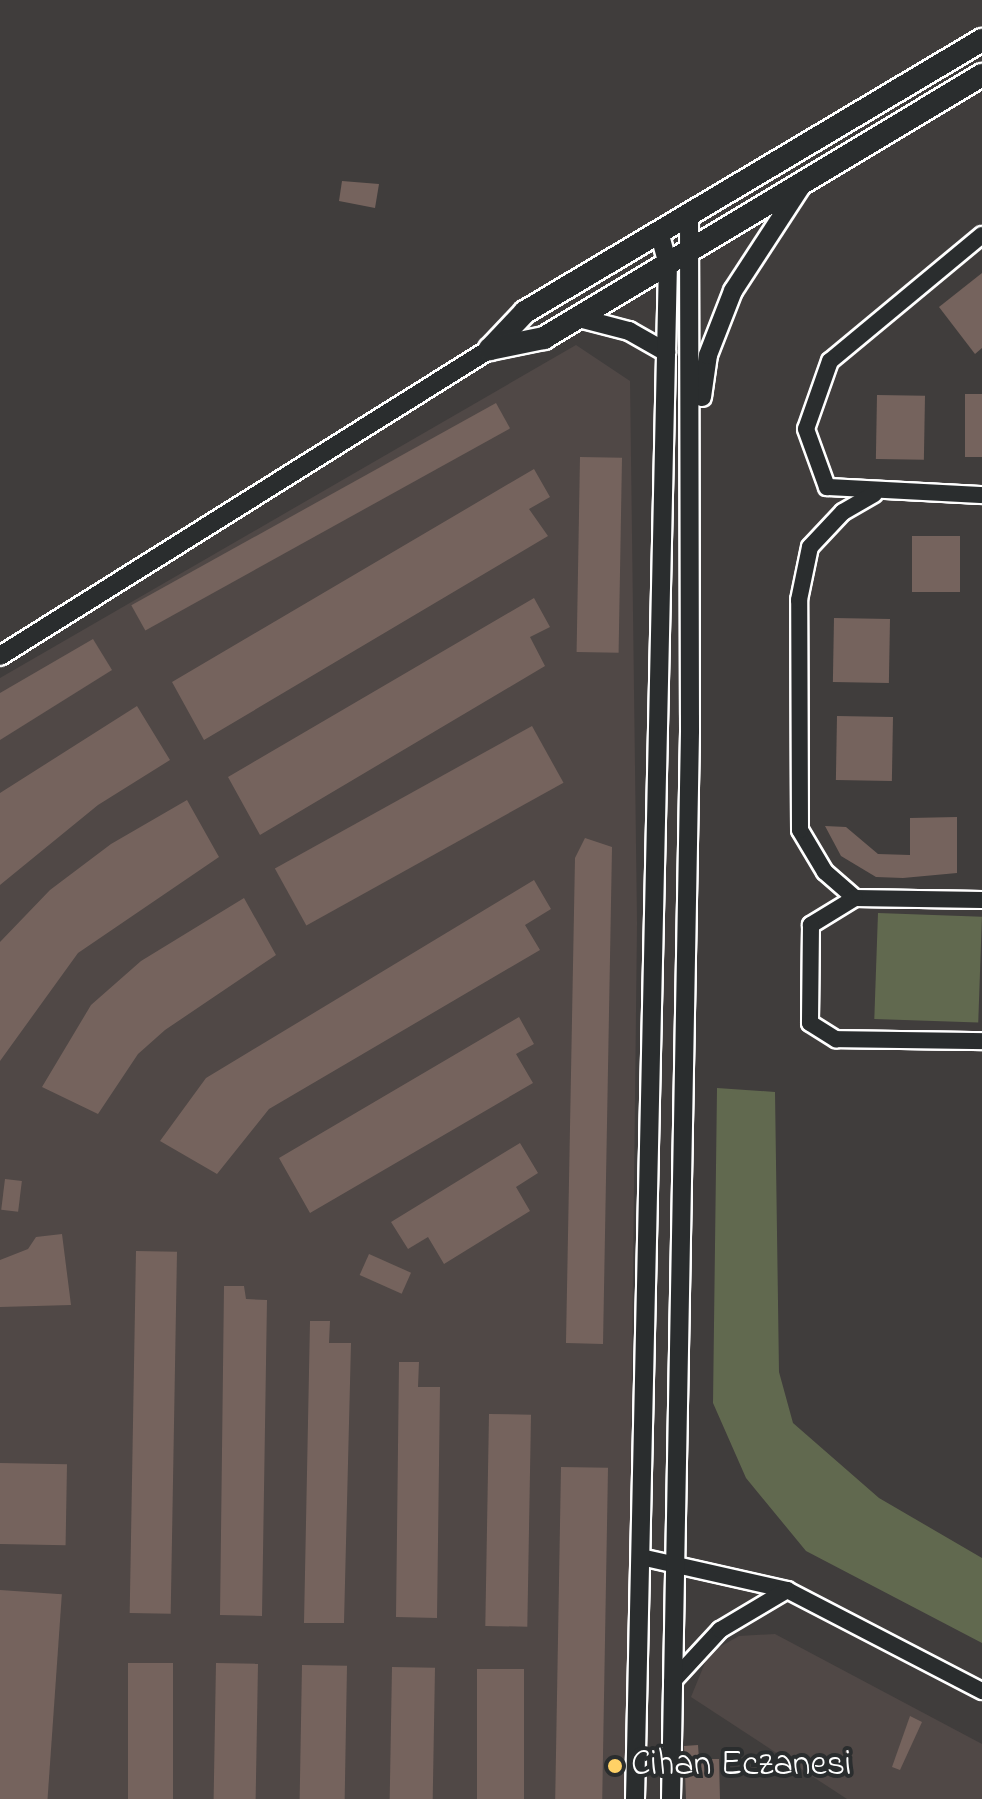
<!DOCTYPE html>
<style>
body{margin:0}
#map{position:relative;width:982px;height:1799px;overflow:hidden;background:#403d3c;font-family:"Indie Flower",sans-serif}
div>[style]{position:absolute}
.built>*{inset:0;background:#504846}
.green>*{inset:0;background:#61694f;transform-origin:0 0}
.building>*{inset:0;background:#75635d;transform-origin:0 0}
.roads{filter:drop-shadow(2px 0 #fff) drop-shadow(-2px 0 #fff) drop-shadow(0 2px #fff) drop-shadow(0 -2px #fff)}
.minor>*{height:16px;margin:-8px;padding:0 8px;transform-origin:8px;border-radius:8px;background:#2a2d2e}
.tertiary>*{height:18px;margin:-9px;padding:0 9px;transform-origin:9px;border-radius:9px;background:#2a2d2e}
.secondary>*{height:22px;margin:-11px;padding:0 11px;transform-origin:11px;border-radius:11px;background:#2a2d2e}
.dots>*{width:22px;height:22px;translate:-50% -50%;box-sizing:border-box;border:4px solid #2a2d2e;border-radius:50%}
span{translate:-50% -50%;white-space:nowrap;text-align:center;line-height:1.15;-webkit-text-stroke:8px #2a2d2e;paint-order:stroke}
.poi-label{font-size:36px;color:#fff}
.left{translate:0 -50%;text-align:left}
</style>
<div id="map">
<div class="built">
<i style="clip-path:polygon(576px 345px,630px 381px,637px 923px,627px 1799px,0 1799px,0 678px)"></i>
<i style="clip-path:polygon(775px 1634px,982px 1744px,982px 1799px,847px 1799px,691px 1697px,709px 1653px,739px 1636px)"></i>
</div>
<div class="green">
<i style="left:878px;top:913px;width:104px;height:106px;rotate:2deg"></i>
<i style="clip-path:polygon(717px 1088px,775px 1092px,779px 1372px,793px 1423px,879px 1498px,982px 1558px,982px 1643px,806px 1551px,746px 1478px,713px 1403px)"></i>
</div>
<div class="building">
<i style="clip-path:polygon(342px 181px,379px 184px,375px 208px,339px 201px)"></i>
<i style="clip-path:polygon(982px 273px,982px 348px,975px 354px,939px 307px)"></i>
<i style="left:965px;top:394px;width:17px;height:63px"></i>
<i style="left:877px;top:395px;width:48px;height:64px;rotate:1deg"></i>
<i style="left:496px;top:403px;width:29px;height:417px;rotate:61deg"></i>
<i style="left:580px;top:457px;width:42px;height:195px;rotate:1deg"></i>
<i style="clip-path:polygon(534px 469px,550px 497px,529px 509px,548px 536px,204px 740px,172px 682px)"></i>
<i style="left:912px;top:536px;width:48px;height:56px"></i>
<i style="clip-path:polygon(534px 598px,550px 627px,530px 637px,545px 666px,260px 835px,228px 777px)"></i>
<i style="left:834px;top:618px;width:56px;height:64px;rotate:1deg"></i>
<i style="clip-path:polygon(93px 639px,112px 670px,0 740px,0 693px)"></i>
<i style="clip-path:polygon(137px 706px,170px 760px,98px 805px,0 885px,0 793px)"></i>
<i style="left:837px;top:716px;width:56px;height:64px;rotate:1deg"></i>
<i style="left:532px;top:726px;width:65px;height:294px;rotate:61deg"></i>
<i style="clip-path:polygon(187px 800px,219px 857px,78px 953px,0 1061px,0 942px,50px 890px,111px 844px)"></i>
<i style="clip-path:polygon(957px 817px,957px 873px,903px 878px,876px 877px,841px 856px,825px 826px,846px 827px,878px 854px,910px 855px,910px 818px)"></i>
<i style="clip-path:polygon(585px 838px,612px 847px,603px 1344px,566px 1343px,575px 858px)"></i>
<i style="clip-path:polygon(534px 880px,551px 909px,525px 925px,540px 950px,269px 1109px,217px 1174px,160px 1141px,206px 1078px)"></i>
<i style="clip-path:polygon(244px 898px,276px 955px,165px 1030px,138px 1054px,98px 1114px,42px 1087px,91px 1005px,141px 961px)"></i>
<i style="clip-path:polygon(519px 1017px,534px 1044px,516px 1054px,533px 1083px,310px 1213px,279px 1158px)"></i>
<i style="clip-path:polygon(520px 1143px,538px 1173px,516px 1187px,530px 1211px,444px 1264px,428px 1237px,408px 1249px,391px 1222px)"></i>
<i style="left:5px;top:1179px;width:17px;height:31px;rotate:7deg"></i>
<i style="clip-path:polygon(62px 1234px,71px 1305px,0 1307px,0 1260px,28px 1249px,36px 1237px)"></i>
<i style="left:136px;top:1251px;width:41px;height:362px;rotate:1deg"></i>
<i style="left:369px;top:1254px;width:46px;height:23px;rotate:24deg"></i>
<i style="clip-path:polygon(224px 1286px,244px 1286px,246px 1299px,267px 1300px,262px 1616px,220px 1615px)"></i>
<i style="clip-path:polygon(310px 1321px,330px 1321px,329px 1343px,351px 1343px,344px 1623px,304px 1623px)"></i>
<i style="clip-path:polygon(399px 1362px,419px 1362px,418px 1387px,440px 1387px,437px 1618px,396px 1617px)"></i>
<i style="left:489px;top:1414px;width:42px;height:212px;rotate:1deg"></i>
<i style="left:0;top:1463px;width:67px;height:81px;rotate:1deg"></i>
<i style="left:561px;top:1467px;width:47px;height:332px;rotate:1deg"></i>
<i style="left:0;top:1590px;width:62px;height:209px;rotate:4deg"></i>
<i style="left:128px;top:1663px;width:45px;height:136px"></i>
<i style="left:216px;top:1663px;width:42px;height:136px;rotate:1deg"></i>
<i style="left:302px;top:1665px;width:45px;height:134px;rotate:1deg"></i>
<i style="left:392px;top:1667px;width:43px;height:132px;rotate:1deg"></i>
<i style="left:477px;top:1669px;width:47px;height:130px"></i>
<i style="clip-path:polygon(910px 1716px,922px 1722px,900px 1770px,892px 1767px)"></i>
<i style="clip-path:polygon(698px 1745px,699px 1759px,719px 1759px,720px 1799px,686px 1799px,684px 1746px)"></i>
</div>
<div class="roads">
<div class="minor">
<i style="left:982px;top:235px;width:197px;rotate:140.3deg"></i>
<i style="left:830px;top:361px;width:72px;rotate:109.4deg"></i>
<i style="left:806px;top:429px;width:62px;rotate:70.1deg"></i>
<i style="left:827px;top:487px;width:155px;rotate:3deg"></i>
<i style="left:855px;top:898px;width:40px;rotate:-139deg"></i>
<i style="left:825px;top:872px;width:49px;rotate:-120.8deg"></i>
<i style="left:800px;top:830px;width:230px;rotate:-90.2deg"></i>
<i style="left:799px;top:600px;width:54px;rotate:-78.3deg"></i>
<i style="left:810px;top:547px;width:48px;rotate:-46.7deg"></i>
<i style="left:843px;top:512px;width:36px;rotate:-30deg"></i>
<i style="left:982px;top:900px;width:127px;rotate:-179.1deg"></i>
<i style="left:855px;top:898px;width:52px;rotate:148.5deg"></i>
<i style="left:811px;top:925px;width:98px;rotate:90.6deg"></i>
<i style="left:810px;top:1023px;width:31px;rotate:32deg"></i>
<i style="left:836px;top:1039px;width:146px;rotate:0.8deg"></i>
<i style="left:641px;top:1557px;width:150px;rotate:12.7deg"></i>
<i style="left:787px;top:1590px;width:220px;rotate:27.4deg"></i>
<i style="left:672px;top:1682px;width:71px;rotate:-47.3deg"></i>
<i style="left:720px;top:1630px;width:78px;rotate:-30.8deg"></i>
</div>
<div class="tertiary">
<i style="left:579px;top:318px;width:52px;rotate:14.6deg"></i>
<i style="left:629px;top:331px;width:43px;rotate:29.6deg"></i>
<i style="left:702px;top:397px;width:42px;rotate:-81.9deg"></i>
<i style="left:708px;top:355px;width:69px;rotate:-68.7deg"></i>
<i style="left:733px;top:291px;width:126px;rotate:-56.9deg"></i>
<i style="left:0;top:656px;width:578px;rotate:-32.07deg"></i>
<i style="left:635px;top:1799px;width:1534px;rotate:-88.77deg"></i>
<i style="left:668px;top:265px;width:34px;rotate:-105deg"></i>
<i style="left:671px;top:1799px;width:1068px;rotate:-88.98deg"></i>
<i style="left:690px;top:731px;width:517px;rotate:-90.11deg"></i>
</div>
<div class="secondary">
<i style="left:490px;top:349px;width:51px;rotate:-46.6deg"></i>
<i style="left:525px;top:312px;width:532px;rotate:-30.76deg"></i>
<i style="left:490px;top:349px;width:55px;rotate:-11.5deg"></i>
<i style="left:544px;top:338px;width:511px;rotate:-30.98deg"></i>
</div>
</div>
<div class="dots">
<i style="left:615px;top:1766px;background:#ffd166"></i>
</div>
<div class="poi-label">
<span class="left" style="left:631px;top:1766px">Cihan Eczanesi</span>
</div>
</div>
